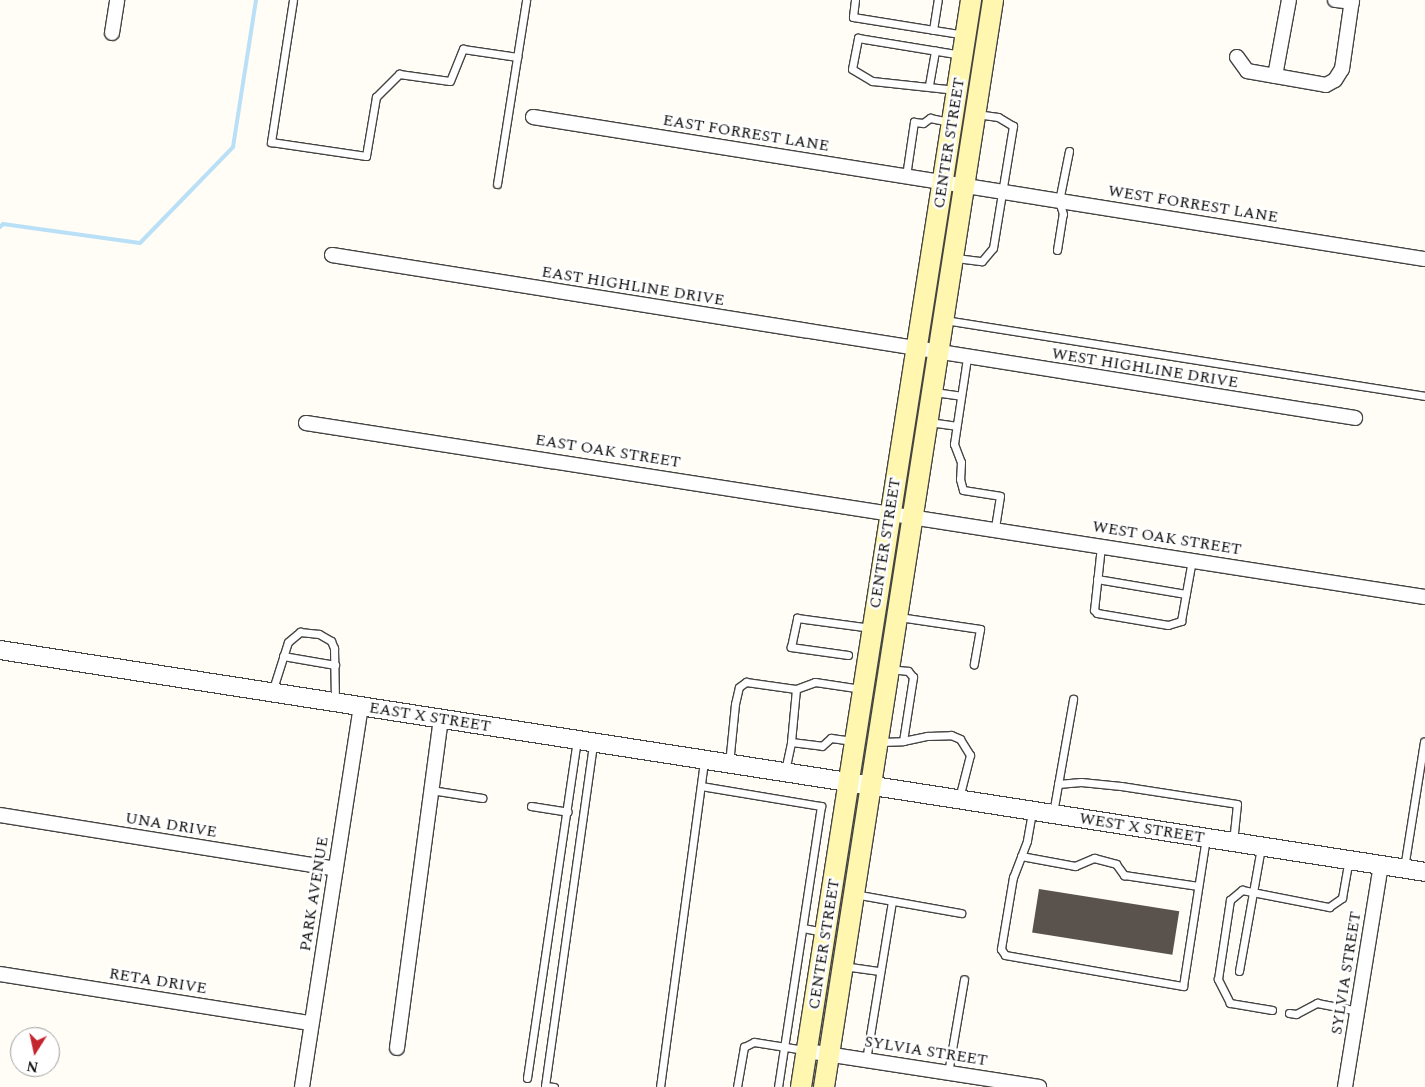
<!DOCTYPE html>
<style>
body{margin:0}
#map{position:relative;width:1425px;height:1087px;overflow:hidden;background:#fffdf5;font-family:Spectral,serif}
div>[style]{position:absolute}
.stream>*{height:4px;margin:-2px;padding:0 2px;transform-origin:2px;border-radius:2px;background:#b9e0f7}
.building>*{inset:0;background:#5a524d;transform-origin:0 0}
.roads{filter:drop-shadow(1px 0 #444) drop-shadow(-1px 0 #444) drop-shadow(0 1px #444) drop-shadow(0 -1px #444)}
.service>*{height:7px;margin:-3.5px;padding:0 3.5px;transform-origin:3.5px;border-radius:3.5px;background:#fff}
.minor>*{height:14px;margin:-7px;padding:0 7px;transform-origin:7px;border-radius:7px;background:#fff}
.tertiary>*{height:18px;margin:-9px;padding:0 9px;transform-origin:9px;border-radius:9px;background:#fff}
.secondary>*{height:20px;margin:-10px;padding:0 10px;transform-origin:10px;border-radius:10px;background:#fff6b0}
span{translate:-50% -50%;white-space:nowrap;text-align:center;line-height:1.15;-webkit-text-stroke:5px #fff;paint-order:stroke}
.street-label{font-size:16px;color:#111}
.north{position:absolute;left:10px;top:1027px;width:50px;height:50px;box-sizing:border-box;background:#fff;border:1px solid #a0a0a0;border-radius:50%;rotate:190deg;font-size:14px;font-weight:700;line-height:20px;text-align:center;color:#111}
.north::after{content:'';display:block;margin:auto;width:18px;height:22px;background:#c4262e;clip-path:polygon(50% 0,100% 100%,50% 72%,0 100%)}
</style>
<div id="map">
<div class="stream">
<i style="left:0;top:227px;width:4px;rotate:-45deg"></i>
<i style="left:3px;top:224px;width:138px;rotate:7.9deg"></i>
<i style="left:140px;top:243px;width:134px;rotate:-45.9deg"></i>
<i style="left:233px;top:147px;width:149px;rotate:-81.1deg"></i>
</div>
<div class="building">
<i style="left:1039px;top:889px;width:142px;height:44px;rotate:9deg"></i>
</div>
<div class="roads">
<div class="service">
<i style="left:293px;top:0;width:144px;rotate:98.8deg"></i>
<i style="left:271px;top:142px;width:96px;rotate:8.4deg"></i>
<i style="left:366px;top:156px;width:60px;rotate:-80.4deg"></i>
<i style="left:376px;top:97px;width:33px;rotate:-45deg"></i>
<i style="left:399px;top:74px;width:51px;rotate:7.8deg"></i>
<i style="left:450px;top:81px;width:35px;rotate:-68deg"></i>
<i style="left:463px;top:49px;width:55px;rotate:8.4deg"></i>
<i style="left:855px;top:0;width:17px;rotate:97deg"></i>
<i style="left:853px;top:17px;width:113px;rotate:9.1deg"></i>
<i style="left:933px;top:30px;width:30px;rotate:-81deg"></i>
<i style="left:929px;top:85px;width:35px;rotate:-80deg"></i>
<i style="left:956px;top:90px;width:84px;rotate:-173.9deg"></i>
<i style="left:872px;top:81px;width:23px;rotate:-149deg"></i>
<i style="left:852px;top:69px;width:32px;rotate:-79deg"></i>
<i style="left:858px;top:38px;width:105px;rotate:9.3deg"></i>
<i style="left:906px;top:176px;width:55px;rotate:-81.6deg"></i>
<i style="left:914px;top:122px;width:9px;rotate:6deg"></i>
<i style="left:923px;top:123px;width:9px;rotate:-36deg"></i>
<i style="left:930px;top:118px;width:19px;rotate:12deg"></i>
<i style="left:497px;top:184px;width:186px;rotate:-81deg"></i>
<i style="left:1057px;top:250px;width:36px;rotate:-81deg"></i>
<i style="left:1063px;top:214px;width:14px;rotate:-107deg"></i>
<i style="left:1059px;top:201px;width:51px;rotate:-78.7deg"></i>
<i style="left:956px;top:258px;width:26px;rotate:7deg"></i>
<i style="left:982px;top:261px;width:17px;rotate:-50deg"></i>
<i style="left:993px;top:248px;width:124px;rotate:-80.7deg"></i>
<i style="left:1013px;top:126px;width:17px;rotate:-149deg"></i>
<i style="left:998px;top:117px;width:22px;rotate:-172deg"></i>
<i style="left:945px;top:320px;width:486px;rotate:9deg"></i>
<i style="left:967px;top:358px;width:87px;rotate:98.6deg"></i>
<i style="left:954px;top:444px;width:19px;rotate:69deg"></i>
<i style="left:961px;top:462px;width:17px;rotate:93deg"></i>
<i style="left:960px;top:479px;width:11px;rotate:75deg"></i>
<i style="left:963px;top:490px;width:37px;rotate:9deg"></i>
<i style="left:1000px;top:496px;width:33px;rotate:99deg"></i>
<i style="left:934px;top:392px;width:27px;rotate:8deg"></i>
<i style="left:929px;top:422px;width:27px;rotate:8deg"></i>
<i style="left:1101px;top:546px;width:64px;rotate:96.2deg"></i>
<i style="left:1094px;top:610px;width:4px;rotate:45deg"></i>
<i style="left:1097px;top:613px;width:72px;rotate:9.6deg"></i>
<i style="left:1168px;top:625px;width:14px;rotate:-17deg"></i>
<i style="left:1181px;top:621px;width:62px;rotate:-79.8deg"></i>
<i style="left:1097px;top:579px;width:90px;rotate:9.6deg"></i>
<i style="left:899px;top:617px;width:82px;rotate:8.4deg"></i>
<i style="left:980px;top:629px;width:36px;rotate:100deg"></i>
<i style="left:848px;top:655px;width:58px;rotate:-172deg"></i>
<i style="left:791px;top:647px;width:30px;rotate:-78deg"></i>
<i style="left:797px;top:618px;width:75px;rotate:7.7deg"></i>
<i style="left:283px;top:656px;width:53px;rotate:9.8deg"></i>
<i style="left:272px;top:692px;width:52px;rotate:-72.3deg"></i>
<i style="left:288px;top:642px;width:16px;rotate:-40deg"></i>
<i style="left:300px;top:632px;width:19px;rotate:6deg"></i>
<i style="left:319px;top:634px;width:14px;rotate:30deg"></i>
<i style="left:331px;top:641px;width:8px;rotate:67deg"></i>
<i style="left:334px;top:648px;width:54px;rotate:88.9deg"></i>
<i style="left:903px;top:741px;width:25px;rotate:-12deg"></i>
<i style="left:927px;top:736px;width:24px;rotate:-2deg"></i>
<i style="left:951px;top:735px;width:10px;rotate:24deg"></i>
<i style="left:960px;top:739px;width:19px;rotate:58deg"></i>
<i style="left:970px;top:755px;width:44px;rotate:104.3deg"></i>
<i style="left:791px;top:742px;width:53px;rotate:-84.6deg"></i>
<i style="left:880px;top:742px;width:23px;rotate:-2deg"></i>
<i style="left:903px;top:741px;width:65px;rotate:-81.1deg"></i>
<i style="left:913px;top:677px;width:8px;rotate:-130deg"></i>
<i style="left:908px;top:671px;width:18px;rotate:-174deg"></i>
<i style="left:729px;top:764px;width:60px;rotate:-84.3deg"></i>
<i style="left:735px;top:704px;width:17px;rotate:-77deg"></i>
<i style="left:739px;top:687px;width:9px;rotate:-36deg"></i>
<i style="left:746px;top:682px;width:50px;rotate:8deg"></i>
<i style="left:796px;top:689px;width:20px;rotate:-20deg"></i>
<i style="left:815px;top:682px;width:48px;rotate:8.5deg"></i>
<i style="left:785px;top:771px;width:30px;rotate:-78deg"></i>
<i style="left:791px;top:742px;width:31px;rotate:7deg"></i>
<i style="left:822px;top:746px;width:12px;rotate:-42deg"></i>
<i style="left:831px;top:738px;width:22px;rotate:8deg"></i>
<i style="left:1058px;top:784px;width:23px;rotate:-5deg"></i>
<i style="left:1081px;top:782px;width:40px;rotate:5.7deg"></i>
<i style="left:1121px;top:786px;width:117px;rotate:8.8deg"></i>
<i style="left:1237px;top:804px;width:38px;rotate:96deg"></i>
<i style="left:701px;top:786px;width:122px;rotate:9.5deg"></i>
<i style="left:821px;top:806px;width:284px;rotate:98.7deg"></i>
<i style="left:431px;top:790px;width:52px;rotate:8.9deg"></i>
<i style="left:531px;top:806px;width:37px;rotate:9deg"></i>
<i style="left:1032px;top:812px;width:29px;rotate:100deg"></i>
<i style="left:1027px;top:841px;width:39px;rotate:111deg"></i>
<i style="left:1013px;top:877px;width:73px;rotate:99.5deg"></i>
<i style="left:1001px;top:949px;width:7px;rotate:56deg"></i>
<i style="left:1005px;top:955px;width:181px;rotate:9.9deg"></i>
<i style="left:1183px;top:986px;width:150px;rotate:-81.2deg"></i>
<i style="left:1053px;top:813px;width:116px;rotate:-80deg"></i>
<i style="left:1021px;top:856px;width:55px;rotate:10.5deg"></i>
<i style="left:1075px;top:866px;width:21px;rotate:-23deg"></i>
<i style="left:1094px;top:858px;width:23px;rotate:15deg"></i>
<i style="left:1116px;top:864px;width:14px;rotate:54deg"></i>
<i style="left:1124px;top:875px;width:75px;rotate:8.5deg"></i>
<i style="left:1404px;top:868px;width:128px;rotate:-81deg"></i>
<i style="left:854px;top:894px;width:109px;rotate:10.1deg"></i>
<i style="left:803px;top:928px;width:21px;rotate:11deg"></i>
<i style="left:843px;top:966px;width:37px;rotate:8deg"></i>
<i style="left:1239px;top:971px;width:126px;rotate:-79.9deg"></i>
<i style="left:1272px;top:1010px;width:43px;rotate:-170.5deg"></i>
<i style="left:1230px;top:1003px;width:27px;rotate:-117deg"></i>
<i style="left:1218px;top:979px;width:80px;rotate:-81.4deg"></i>
<i style="left:1230px;top:900px;width:16px;rotate:-40deg"></i>
<i style="left:1242px;top:890px;width:89px;rotate:11.1deg"></i>
<i style="left:1329px;top:907px;width:16px;rotate:-35deg"></i>
<i style="left:1342px;top:898px;width:39px;rotate:-80deg"></i>
<i style="left:1289px;top:1013px;width:7px;rotate:8deg"></i>
<i style="left:1296px;top:1014px;width:24px;rotate:-28deg"></i>
<i style="left:1317px;top:1003px;width:42px;rotate:11deg"></i>
<i style="left:866px;top:1060px;width:161px;rotate:-80.7deg"></i>
<i style="left:948px;top:1073px;width:95px;rotate:-80.3deg"></i>
<i style="left:527px;top:1078px;width:341px;rotate:-81.6deg"></i>
<i style="left:554px;top:1087px;width:9px;rotate:-174deg"></i>
<i style="left:545px;top:1086px;width:346px;rotate:-82deg"></i>
<i style="left:660px;top:1087px;width:330px;rotate:-82.3deg"></i>
<i style="left:737px;top:1087px;width:41px;rotate:-80.1deg"></i>
<i style="left:744px;top:1047px;width:11px;rotate:-27deg"></i>
<i style="left:754px;top:1042px;width:51px;rotate:9.1deg"></i>
</div>
<div class="minor">
<i style="left:1335px;top:0;width:17px;rotate:7deg"></i>
<i style="left:112px;top:33px;width:33px;rotate:-81deg"></i>
<i style="left:1237px;top:57px;width:17px;rotate:54deg"></i>
<i style="left:1247px;top:71px;width:80px;rotate:10deg"></i>
<i style="left:1326px;top:85px;width:10px;rotate:-29deg"></i>
<i style="left:1335px;top:80px;width:13px;rotate:-58deg"></i>
<i style="left:1342px;top:69px;width:70px;rotate:-81.8deg"></i>
<i style="left:1275px;top:76px;width:77px;rotate:-79.6deg"></i>
<i style="left:533px;top:117px;width:903px;rotate:9.05deg"></i>
<i style="left:332px;top:255px;width:1036px;rotate:9.05deg"></i>
<i style="left:306px;top:423px;width:1132px;rotate:8.84deg"></i>
<i style="left:0;top:815px;width:340px;rotate:9.1deg"></i>
<i style="left:0;top:974px;width:315px;rotate:9deg"></i>
<i style="left:397px;top:1048px;width:332px;rotate:-82.4deg"></i>
<i style="left:807px;top:1051px;width:235px;rotate:8.8deg"></i>
<i style="left:302px;top:1087px;width:386px;rotate:-81.2deg"></i>
<i style="left:1345px;top:1087px;width:225px;rotate:-80.8deg"></i>
</div>
<div class="tertiary">
<i style="left:0;top:650px;width:1442px;rotate:8.85deg"></i>
</div>
<div class="secondary">
<i style="left:801px;top:1087px;width:1100px;rotate:-81.11deg"></i>
<i style="left:824px;top:1087px;width:1100px;rotate:-81.16deg"></i>
</div>
</div>
<div class="street-label">
<span style="left:746px;top:133px;rotate:9deg">EAST FORREST LANE</span>
<span style="left:949px;top:143px;rotate:-81deg">CENTER STREET</span>
<span style="left:1193px;top:204px;rotate:9deg">WEST FORREST LANE</span>
<span style="left:633px;top:286px;rotate:9deg">EAST HIGHLINE DRIVE</span>
<span style="left:1145px;top:368px;rotate:9deg">WEST HIGHLINE DRIVE</span>
<span style="left:608px;top:451px;rotate:9deg">EAST OAK STREET</span>
<span style="left:1167px;top:538px;rotate:9deg">WEST OAK STREET</span>
<span style="left:885px;top:543px;rotate:-81deg">CENTER STREET</span>
<span style="left:430px;top:717px;rotate:9deg">EAST X STREET</span>
<span style="left:171px;top:825px;rotate:9deg">UNA DRIVE</span>
<span style="left:1142px;top:828px;rotate:9deg">WEST X STREET</span>
<span style="left:314px;top:894px;rotate:-81deg">PARK AVENUE</span>
<span style="left:824px;top:944px;rotate:-81deg">CENTER STREET</span>
<span style="left:1346px;top:973px;rotate:-81deg">SYLVIA STREET</span>
<span style="left:158px;top:981px;rotate:9deg">RETA DRIVE</span>
<span style="left:926px;top:1051px;rotate:9deg">SYLVIA STREET</span>
</div>
<div class="north">N</div>
</div>
